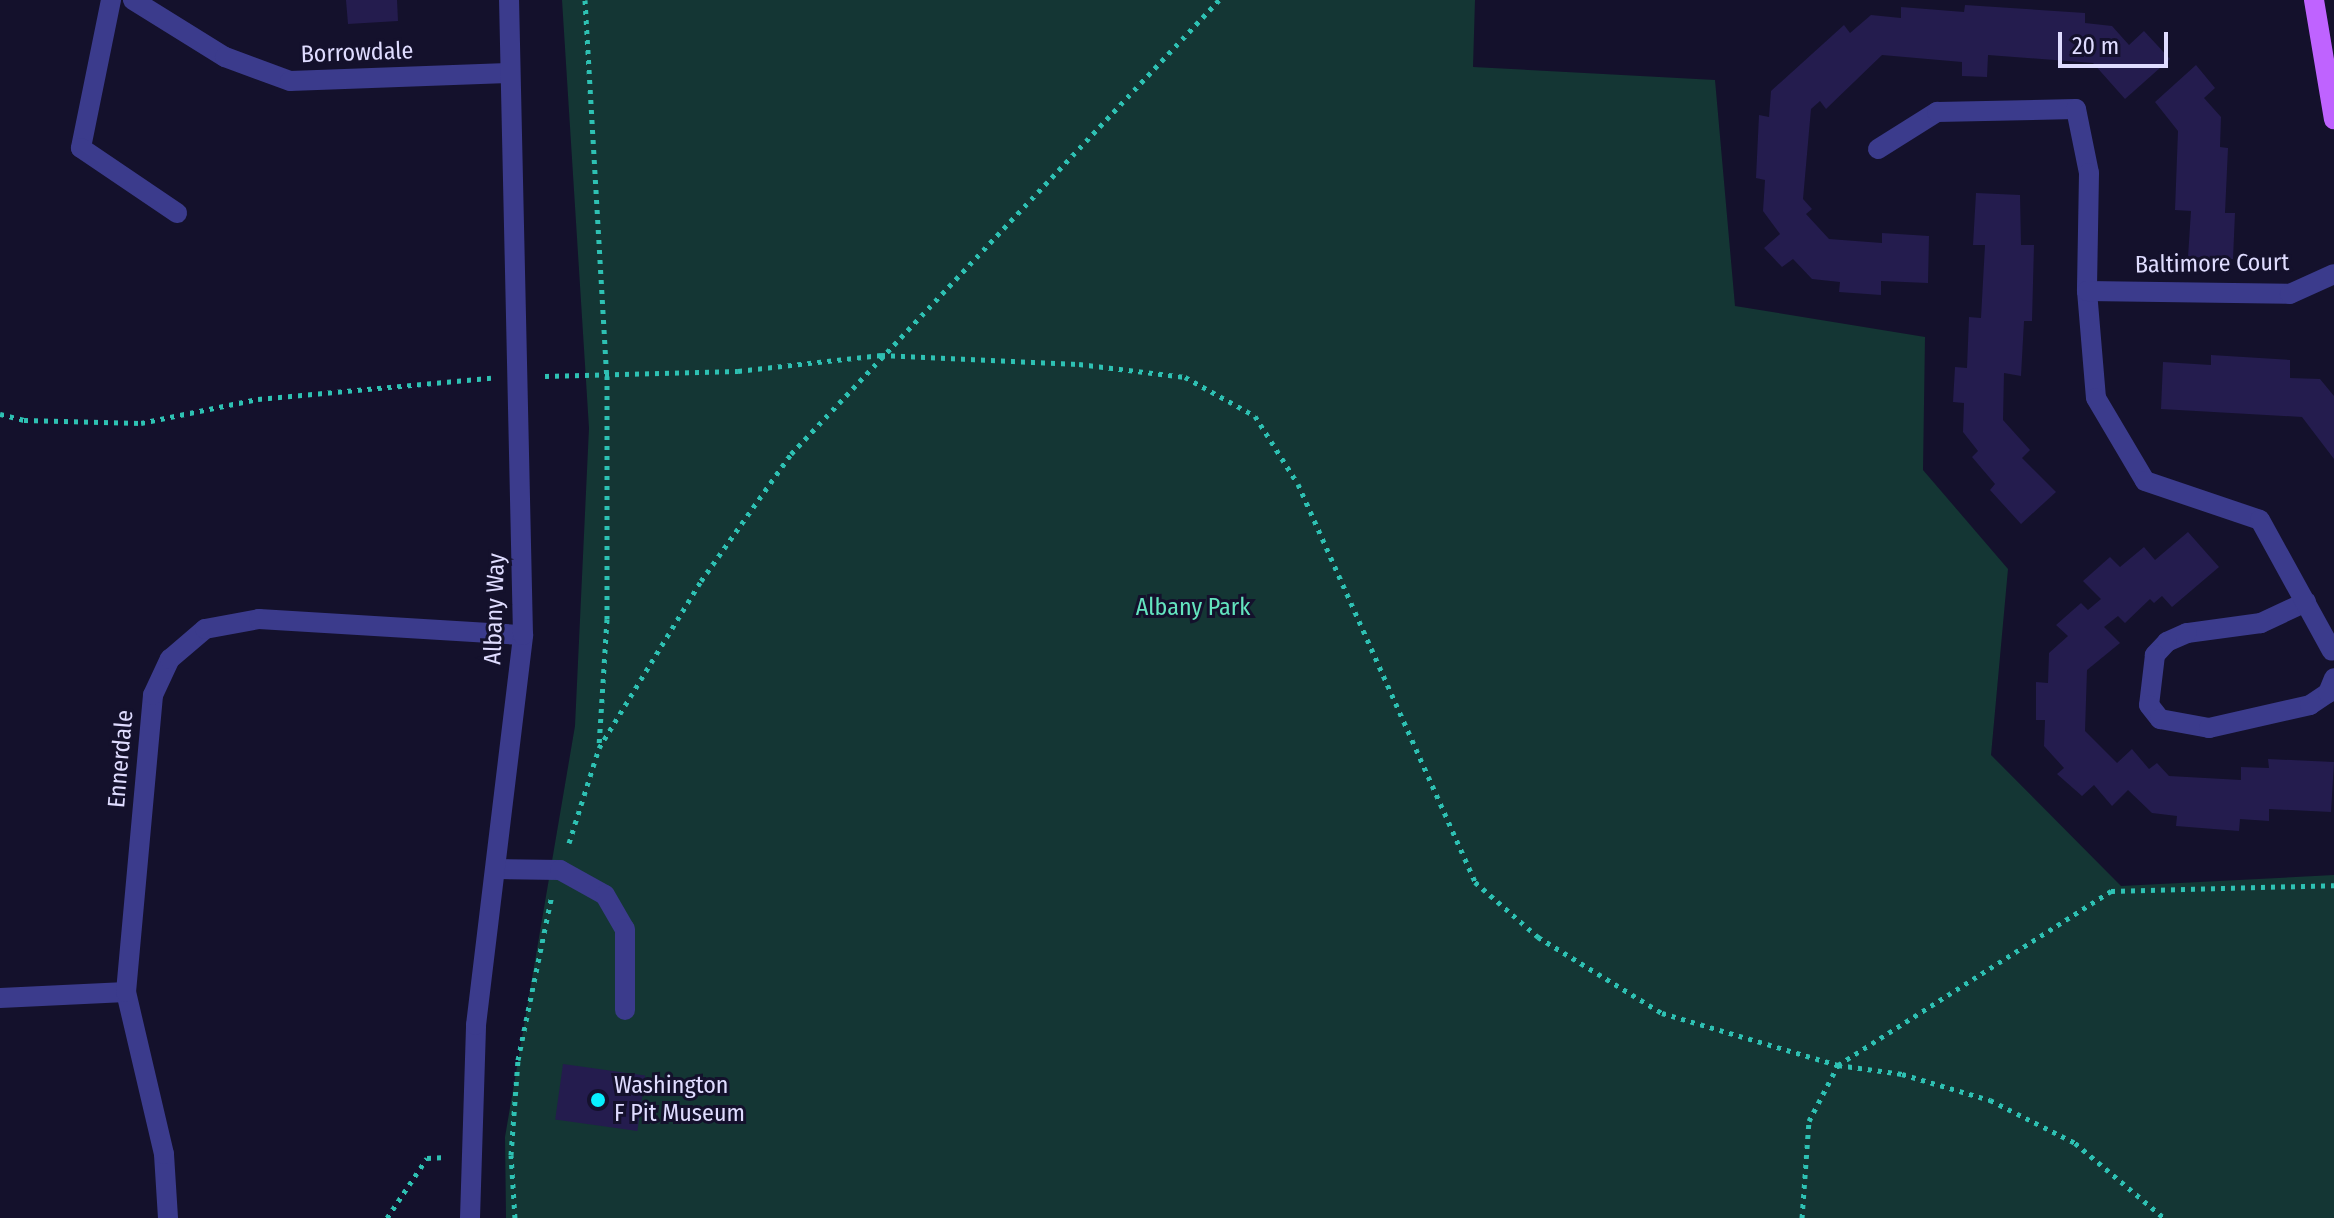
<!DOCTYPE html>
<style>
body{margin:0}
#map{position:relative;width:2334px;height:1218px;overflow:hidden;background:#14112c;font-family:"Fira Sans Condensed",sans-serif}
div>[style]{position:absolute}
.green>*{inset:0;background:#143634}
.building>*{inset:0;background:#241c4e;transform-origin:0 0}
.path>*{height:5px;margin-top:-2.5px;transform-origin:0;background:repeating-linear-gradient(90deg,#2ec1b3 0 4px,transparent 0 10px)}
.lane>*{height:20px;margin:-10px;padding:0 10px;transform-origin:10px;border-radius:10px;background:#3b3b8c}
.street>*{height:20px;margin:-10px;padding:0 10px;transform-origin:10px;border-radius:10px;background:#3b3b8c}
.primary>*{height:20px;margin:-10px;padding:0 10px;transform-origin:10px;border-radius:10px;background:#bf63ff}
.dots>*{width:22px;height:22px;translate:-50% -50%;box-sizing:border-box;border:4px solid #14112c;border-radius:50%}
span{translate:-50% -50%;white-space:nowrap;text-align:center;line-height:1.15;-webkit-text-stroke:6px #14112c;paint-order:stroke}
.street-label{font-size:24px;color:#dfdcff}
.park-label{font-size:24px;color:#63e4bf}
.poi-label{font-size:24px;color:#dfdcff}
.left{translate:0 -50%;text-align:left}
.scale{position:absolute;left:2058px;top:32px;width:110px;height:36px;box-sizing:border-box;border:4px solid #dfdcff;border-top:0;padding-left:10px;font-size:24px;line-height:28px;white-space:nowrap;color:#dfdcff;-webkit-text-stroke:6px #14112c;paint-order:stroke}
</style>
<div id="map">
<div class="green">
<i style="clip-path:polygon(562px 0,1475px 0,1473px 67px,1715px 80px,1735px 306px,1925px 337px,1923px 470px,2008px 569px,1991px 755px,2121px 886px,2334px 875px,2334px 1218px,506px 1218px,505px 1137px,575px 726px,589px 428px)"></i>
</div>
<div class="building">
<i style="clip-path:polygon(346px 0,397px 0,398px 21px,348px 24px)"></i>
<i style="clip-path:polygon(1965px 5px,2085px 13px,2085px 23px,2112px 26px,2129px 45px,2144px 31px,2170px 59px,2125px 99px,2093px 63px,1988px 55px,1987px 77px,1962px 76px,1962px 62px,1882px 55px,1826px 109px,1820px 101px,1811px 109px,1803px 199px,1812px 209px,1806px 214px,1829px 239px,1882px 243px,1882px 233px,1929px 236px,1928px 283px,1881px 281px,1881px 295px,1839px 292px,1840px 282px,1812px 279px,1793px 259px,1782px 267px,1764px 248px,1780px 234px,1763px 211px,1765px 180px,1756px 178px,1759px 115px,1769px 117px,1771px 91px,1844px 25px,1850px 33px,1871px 15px,1901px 18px,1901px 7px,1964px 12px)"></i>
<i style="clip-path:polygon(2196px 65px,2215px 88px,2204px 98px,2221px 117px,2220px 147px,2228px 148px,2225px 213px,2235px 213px,2233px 259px,2188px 257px,2191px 211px,2175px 210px,2178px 131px,2155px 102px)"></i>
<i style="clip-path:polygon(1976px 193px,2020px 195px,2021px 245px,2034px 245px,2032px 321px,2024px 321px,2021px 376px,2004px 373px,2003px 420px,2030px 450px,2022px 458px,2056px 492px,2021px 524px,1990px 490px,1995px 484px,1972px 457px,1978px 451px,1963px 432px,1964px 403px,1953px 402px,1955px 367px,1967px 368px,1969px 317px,1981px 318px,1985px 245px,1973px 245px)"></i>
<i style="clip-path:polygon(2211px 355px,2290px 360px,2290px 378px,2320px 379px,2334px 396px,2334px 459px,2302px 417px,2161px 409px,2163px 362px,2211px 365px)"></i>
<i style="clip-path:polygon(2188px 532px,2219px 567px,2172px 607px,2162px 596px,2154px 603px,2150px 599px,2125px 623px,2118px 616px,2104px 627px,2120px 643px,2087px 670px,2085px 731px,2117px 763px,2132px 749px,2149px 769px,2157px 763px,2169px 776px,2241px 780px,2241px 767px,2269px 768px,2268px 759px,2334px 762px,2331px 812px,2269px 809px,2269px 821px,2240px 819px,2239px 831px,2176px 826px,2177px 816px,2152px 813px,2128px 790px,2112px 806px,2094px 785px,2082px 796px,2057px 774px,2064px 768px,2044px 746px,2045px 720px,2036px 720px,2036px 682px,2048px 683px,2049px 653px,2068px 636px,2056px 625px,2081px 603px,2088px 610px,2101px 599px,2083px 581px,2110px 557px,2120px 567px,2144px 547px,2155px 560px)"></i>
<i style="left:563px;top:1064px;width:83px;height:56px;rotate:8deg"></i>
</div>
<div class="path">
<i style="left:585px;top:0;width:377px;rotate:86.7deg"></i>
<i style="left:607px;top:376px;width:243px;rotate:90deg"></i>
<i style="left:607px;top:619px;width:128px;rotate:93.6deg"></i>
<i style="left:545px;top:376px;width:193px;rotate:-1.5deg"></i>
<i style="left:738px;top:371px;width:144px;rotate:-6.4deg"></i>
<i style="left:881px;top:355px;width:198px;rotate:2.6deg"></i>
<i style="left:1079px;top:364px;width:107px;rotate:7deg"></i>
<i style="left:1185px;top:377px;width:80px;rotate:29.1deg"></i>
<i style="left:1255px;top:416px;width:80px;rotate:57.7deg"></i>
<i style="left:1298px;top:484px;width:436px;rotate:66deg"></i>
<i style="left:1475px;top:882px;width:84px;rotate:41.1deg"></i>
<i style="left:1538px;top:937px;width:145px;rotate:31.5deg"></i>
<i style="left:1662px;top:1013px;width:184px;rotate:16.5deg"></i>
<i style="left:1838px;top:1065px;width:65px;rotate:8deg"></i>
<i style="left:1902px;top:1074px;width:92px;rotate:16.5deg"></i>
<i style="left:1990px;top:1100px;width:95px;rotate:26.8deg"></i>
<i style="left:2075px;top:1143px;width:116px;rotate:40.1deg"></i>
<i style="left:0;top:414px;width:25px;rotate:14deg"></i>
<i style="left:24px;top:420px;width:117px;rotate:1.5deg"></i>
<i style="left:141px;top:423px;width:119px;rotate:-11.6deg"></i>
<i style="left:258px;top:399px;width:234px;rotate:-5.2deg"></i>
<i style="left:569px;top:843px;width:100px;rotate:-72.5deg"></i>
<i style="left:599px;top:748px;width:196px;rotate:-58.6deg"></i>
<i style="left:701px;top:581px;width:156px;rotate:-54.7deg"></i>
<i style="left:791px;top:454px;width:624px;rotate:-46.69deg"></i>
<i style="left:387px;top:1218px;width:72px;rotate:-56.3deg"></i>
<i style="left:427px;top:1158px;width:19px;rotate:-3deg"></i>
<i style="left:515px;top:1218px;width:63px;rotate:-93.6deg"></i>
<i style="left:511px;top:1155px;width:95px;rotate:-85.8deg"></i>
<i style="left:518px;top:1060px;width:168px;rotate:-78.4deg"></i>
<i style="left:1802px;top:1218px;width:97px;rotate:-85.9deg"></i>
<i style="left:1809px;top:1121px;width:63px;rotate:-62.6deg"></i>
<i style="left:1838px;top:1065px;width:324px;rotate:-32.5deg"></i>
<i style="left:2111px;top:891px;width:223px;rotate:-1.5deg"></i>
</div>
<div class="lane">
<i style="left:2306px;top:602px;width:50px;rotate:155deg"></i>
<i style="left:2261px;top:623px;width:75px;rotate:172.3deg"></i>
<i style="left:2187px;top:633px;width:22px;rotate:156deg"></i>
<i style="left:2167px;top:642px;width:18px;rotate:133deg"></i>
<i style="left:2155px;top:655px;width:50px;rotate:96.8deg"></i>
<i style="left:2149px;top:705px;width:18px;rotate:52deg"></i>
<i style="left:2160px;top:719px;width:50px;rotate:10.4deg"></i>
<i style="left:2209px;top:728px;width:104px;rotate:-12.8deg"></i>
<i style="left:2310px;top:705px;width:22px;rotate:-34deg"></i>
<i style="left:2328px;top:693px;width:16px;rotate:-68deg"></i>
<i style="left:498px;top:869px;width:62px;rotate:0.9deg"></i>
<i style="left:560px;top:870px;width:51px;rotate:29.1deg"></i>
<i style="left:605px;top:895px;width:39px;rotate:60deg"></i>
<i style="left:625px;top:929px;width:81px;rotate:90deg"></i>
</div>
<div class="street">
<i style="left:111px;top:0;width:151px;rotate:101.5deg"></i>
<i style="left:81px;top:148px;width:116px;rotate:34.1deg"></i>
<i style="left:133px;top:0;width:108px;rotate:31.8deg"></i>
<i style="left:225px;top:57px;width:69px;rotate:20.3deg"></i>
<i style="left:290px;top:81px;width:218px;rotate:-2.1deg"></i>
<i style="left:1878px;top:149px;width:70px;rotate:-32.1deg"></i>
<i style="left:1937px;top:112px;width:139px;rotate:-1.2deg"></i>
<i style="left:2076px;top:109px;width:65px;rotate:78.5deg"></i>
<i style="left:2089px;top:173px;width:118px;rotate:91deg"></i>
<i style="left:2087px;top:291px;width:107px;rotate:85.2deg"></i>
<i style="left:2096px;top:398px;width:96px;rotate:59.4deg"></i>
<i style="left:2145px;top:481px;width:121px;rotate:18.7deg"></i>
<i style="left:2260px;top:520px;width:149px;rotate:61.2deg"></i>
<i style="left:2087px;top:291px;width:203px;rotate:0.8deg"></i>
<i style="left:2290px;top:294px;width:48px;rotate:-24.4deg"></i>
<i style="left:0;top:998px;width:126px;rotate:-2.7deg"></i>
<i style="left:168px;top:1218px;width:64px;rotate:-93.6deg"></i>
<i style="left:164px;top:1154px;width:166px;rotate:-103.2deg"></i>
<i style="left:126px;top:992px;width:298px;rotate:-84.8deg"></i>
<i style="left:153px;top:695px;width:40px;rotate:-65deg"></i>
<i style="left:170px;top:659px;width:46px;rotate:-40.6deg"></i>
<i style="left:205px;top:629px;width:55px;rotate:-10.5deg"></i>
<i style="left:259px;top:619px;width:264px;rotate:3.5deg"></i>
<i style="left:470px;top:1218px;width:193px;rotate:-88.2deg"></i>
<i style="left:476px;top:1025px;width:393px;rotate:-83.1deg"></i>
<i style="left:523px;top:635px;width:635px;rotate:-91.26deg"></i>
</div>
<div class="primary">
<i style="left:2314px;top:0;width:121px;rotate:80.5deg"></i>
</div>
<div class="dots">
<i style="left:598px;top:1100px;background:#08f0ff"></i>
</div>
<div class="street-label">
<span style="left:357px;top:53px;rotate:-2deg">Borrowdale</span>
<span style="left:2212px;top:264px;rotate:-1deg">Baltimore Court</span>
<span style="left:495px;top:609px;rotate:-88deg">Albany Way</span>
<span style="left:121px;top:759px;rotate:-85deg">Ennerdale</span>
</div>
<div class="park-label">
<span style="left:1193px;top:608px">Albany Park</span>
</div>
<div class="poi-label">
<span class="left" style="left:614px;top:1100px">Washington<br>F Pit Museum</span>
</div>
<div class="scale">20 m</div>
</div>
